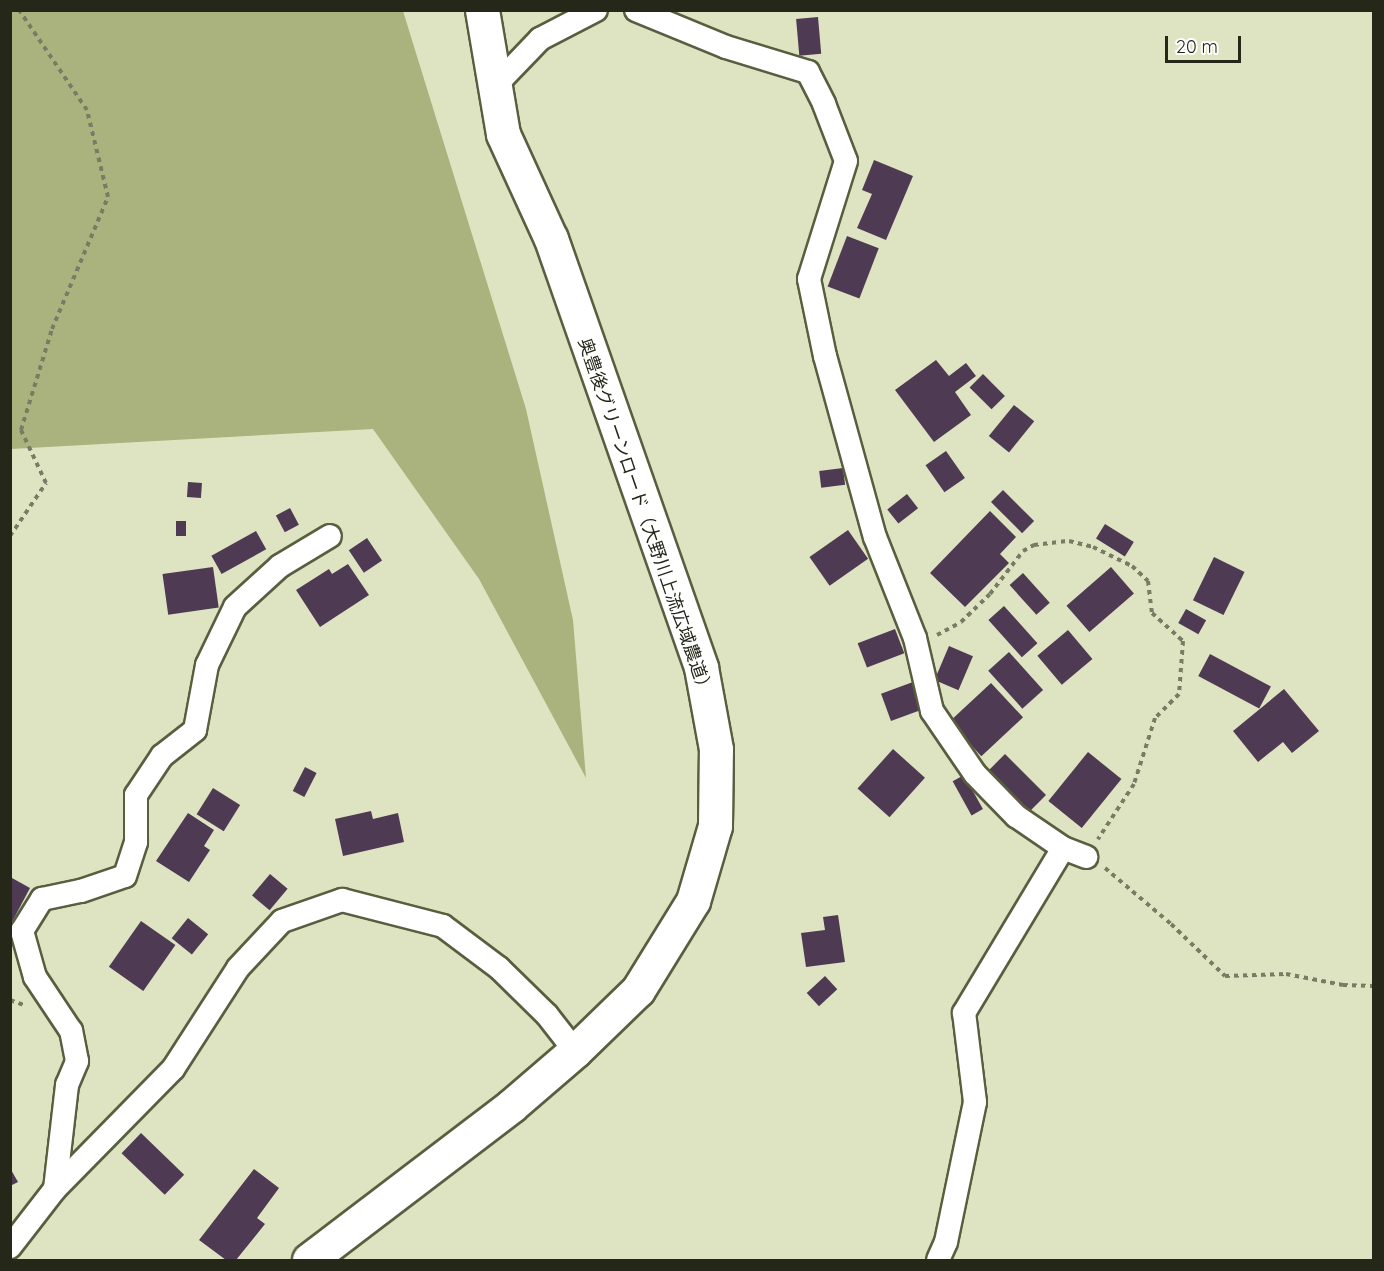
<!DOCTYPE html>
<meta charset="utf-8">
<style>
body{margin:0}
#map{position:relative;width:1384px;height:1271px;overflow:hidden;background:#dee4c1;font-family:Quicksand,"Noto Sans JP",sans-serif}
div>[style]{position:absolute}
.forest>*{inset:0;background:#aab27d}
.building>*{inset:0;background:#4e3b53;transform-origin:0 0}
.path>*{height:4px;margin-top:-2px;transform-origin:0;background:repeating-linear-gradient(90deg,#787c65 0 4.5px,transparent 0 9px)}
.roads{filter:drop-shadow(2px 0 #5a5e40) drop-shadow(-2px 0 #5a5e40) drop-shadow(0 2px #5a5e40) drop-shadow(0 -2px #5a5e40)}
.street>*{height:22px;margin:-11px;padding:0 11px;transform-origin:11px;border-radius:11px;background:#fff}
.secondary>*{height:33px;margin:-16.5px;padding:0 16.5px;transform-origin:16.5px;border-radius:16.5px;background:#fff}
span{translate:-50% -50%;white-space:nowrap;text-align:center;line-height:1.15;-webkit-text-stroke:6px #fff;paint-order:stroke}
.street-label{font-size:18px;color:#252719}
.frame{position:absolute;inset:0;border:12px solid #252719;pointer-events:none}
.scale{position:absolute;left:1165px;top:36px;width:76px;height:27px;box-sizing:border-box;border:3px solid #252719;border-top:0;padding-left:8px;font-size:18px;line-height:21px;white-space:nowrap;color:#252719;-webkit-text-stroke:4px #fff;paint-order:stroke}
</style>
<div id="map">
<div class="forest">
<i style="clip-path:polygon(11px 10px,403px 11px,526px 409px,573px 620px,586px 778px,479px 579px,373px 429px,11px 449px)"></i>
</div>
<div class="building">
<i style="left:818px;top:17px;width:37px;height:22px;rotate:85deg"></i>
<i style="clip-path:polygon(874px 160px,913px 176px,886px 240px,857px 228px,872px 194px,862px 190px)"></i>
<i style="left:847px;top:236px;width:34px;height:54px;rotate:21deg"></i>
<i style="clip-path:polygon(936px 360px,949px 376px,966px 363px,976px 376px,955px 392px,971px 415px,934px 442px,895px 390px)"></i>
<i style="left:983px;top:374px;width:31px;height:19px;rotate:45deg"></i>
<i style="left:1014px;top:405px;width:26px;height:40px;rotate:39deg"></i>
<i style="left:946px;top:451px;width:33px;height:25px;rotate:55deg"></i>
<i style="left:843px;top:468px;width:17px;height:24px;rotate:83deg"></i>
<i style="left:188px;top:482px;width:14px;height:15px;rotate:4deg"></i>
<i style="left:1003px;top:490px;width:44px;height:17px;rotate:45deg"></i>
<i style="left:907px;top:494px;width:18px;height:25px;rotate:52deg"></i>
<i style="left:290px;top:508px;width:19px;height:16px;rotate:62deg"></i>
<i style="clip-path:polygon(990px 511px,1016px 537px,1000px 554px,1009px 563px,965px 607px,930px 573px)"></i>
<i style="left:176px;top:521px;width:10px;height:15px"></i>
<i style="left:1105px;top:524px;width:34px;height:17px;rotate:32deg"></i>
<i style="left:848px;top:530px;width:35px;height:47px;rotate:55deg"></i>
<i style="left:256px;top:531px;width:21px;height:51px;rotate:61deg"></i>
<i style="left:367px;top:538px;width:27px;height:22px;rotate:56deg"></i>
<i style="left:1214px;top:557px;width:34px;height:48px;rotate:26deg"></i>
<i style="clip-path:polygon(348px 564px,369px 595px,320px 627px,296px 590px,329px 569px,332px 574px)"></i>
<i style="left:213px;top:567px;width:41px;height:51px;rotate:82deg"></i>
<i style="left:1111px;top:567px;width:35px;height:59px;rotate:49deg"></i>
<i style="left:1023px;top:573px;width:40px;height:18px;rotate:48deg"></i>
<i style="left:1004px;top:606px;width:50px;height:21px;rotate:48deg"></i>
<i style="left:1186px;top:609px;width:23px;height:16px;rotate:29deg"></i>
<i style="left:895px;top:629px;width:26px;height:40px;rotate:69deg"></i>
<i style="left:1068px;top:630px;width:38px;height:40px;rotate:50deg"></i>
<i style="left:949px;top:646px;width:26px;height:37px;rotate:23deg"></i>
<i style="left:1009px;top:652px;width:51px;height:28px;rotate:48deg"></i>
<i style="left:1210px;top:654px;width:69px;height:25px;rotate:28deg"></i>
<i style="left:913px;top:682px;width:29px;height:34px;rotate:70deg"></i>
<i style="left:991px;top:683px;width:47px;height:57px;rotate:47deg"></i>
<i style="clip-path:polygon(1284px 689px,1319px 731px,1292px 753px,1283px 742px,1258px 762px,1233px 731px)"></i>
<i style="left:893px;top:749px;width:43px;height:53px;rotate:42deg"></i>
<i style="left:1088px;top:752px;width:43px;height:63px;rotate:39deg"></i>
<i style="left:1005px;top:754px;width:58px;height:26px;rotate:45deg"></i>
<i style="left:305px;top:767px;width:13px;height:27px;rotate:27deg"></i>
<i style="left:964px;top:775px;width:39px;height:13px;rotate:61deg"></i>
<i style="left:213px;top:788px;width:32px;height:31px;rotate:32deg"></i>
<i style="clip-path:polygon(371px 811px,373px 819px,398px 813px,404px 842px,343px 856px,335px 819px)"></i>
<i style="clip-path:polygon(188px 813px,214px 830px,204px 846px,210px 850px,189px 882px,156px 861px)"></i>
<i style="left:270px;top:874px;width:23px;height:28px;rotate:40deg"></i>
<i style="clip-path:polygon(12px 878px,30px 888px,12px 922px,10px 921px)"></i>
<i style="clip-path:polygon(838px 915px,845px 962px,806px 967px,801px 933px,825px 930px,823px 917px)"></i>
<i style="left:188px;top:918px;width:26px;height:26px;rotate:39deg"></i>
<i style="left:141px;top:921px;width:42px;height:56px;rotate:35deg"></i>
<i style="left:825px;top:976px;width:18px;height:25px;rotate:47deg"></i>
<i style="left:141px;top:1133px;width:60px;height:28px;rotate:44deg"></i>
<i style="clip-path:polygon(10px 1168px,18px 1182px,10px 1186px)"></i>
<i style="clip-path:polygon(254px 1169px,279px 1188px,257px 1218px,265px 1224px,236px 1260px,226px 1260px,199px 1240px)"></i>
</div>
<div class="path">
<i style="left:10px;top:536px;width:64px;rotate:-55.8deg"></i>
<i style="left:46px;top:483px;width:59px;rotate:-115.3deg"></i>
<i style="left:21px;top:430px;width:106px;rotate:-72.9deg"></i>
<i style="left:52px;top:329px;width:143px;rotate:-67deg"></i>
<i style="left:108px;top:197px;width:89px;rotate:-103.6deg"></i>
<i style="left:87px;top:110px;width:121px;rotate:-124.2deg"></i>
<i style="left:937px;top:635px;width:27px;rotate:-28deg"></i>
<i style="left:961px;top:622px;width:40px;rotate:-44deg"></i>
<i style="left:990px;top:594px;width:54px;rotate:-52.5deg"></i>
<i style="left:1023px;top:551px;width:13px;rotate:-29deg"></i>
<i style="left:1034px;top:545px;width:35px;rotate:-7deg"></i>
<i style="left:1069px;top:541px;width:25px;rotate:14deg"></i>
<i style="left:1093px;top:547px;width:43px;rotate:26deg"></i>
<i style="left:1132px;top:566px;width:22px;rotate:43deg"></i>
<i style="left:1148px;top:581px;width:32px;rotate:83deg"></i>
<i style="left:1152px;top:613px;width:42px;rotate:42.1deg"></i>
<i style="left:1183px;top:641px;width:53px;rotate:94.3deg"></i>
<i style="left:1179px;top:694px;width:34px;rotate:135deg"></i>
<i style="left:1155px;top:718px;width:69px;rotate:107.7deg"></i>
<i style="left:1134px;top:784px;width:66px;rotate:123.2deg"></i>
<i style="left:1105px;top:868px;width:87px;rotate:40.3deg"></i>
<i style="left:1171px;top:924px;width:75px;rotate:43.9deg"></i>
<i style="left:1225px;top:976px;width:61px;rotate:-1.9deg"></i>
<i style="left:1286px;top:974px;width:58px;rotate:10.9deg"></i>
<i style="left:1343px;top:985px;width:31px;rotate:2deg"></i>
<i style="left:10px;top:1000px;width:15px;rotate:20deg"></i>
</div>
<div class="roads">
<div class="street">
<i style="left:636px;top:10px;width:97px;rotate:22.3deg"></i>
<i style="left:726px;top:47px;width:86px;rotate:17deg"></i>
<i style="left:808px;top:72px;width:36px;rotate:63deg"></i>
<i style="left:824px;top:104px;width:61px;rotate:68.9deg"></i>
<i style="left:846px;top:161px;width:124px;rotate:107.4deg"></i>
<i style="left:809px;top:279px;width:79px;rotate:78.3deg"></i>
<i style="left:825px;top:356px;width:188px;rotate:74.6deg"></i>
<i style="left:875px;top:537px;width:109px;rotate:68.4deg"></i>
<i style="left:915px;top:638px;width:75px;rotate:76.9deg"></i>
<i style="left:932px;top:711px;width:76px;rotate:55.7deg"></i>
<i style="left:975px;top:774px;width:59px;rotate:45.7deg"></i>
<i style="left:1016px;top:816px;width:57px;rotate:34.2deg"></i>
<i style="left:1063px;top:848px;width:25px;rotate:21deg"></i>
<i style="left:495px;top:86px;width:65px;rotate:-46.2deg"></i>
<i style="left:540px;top:39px;width:63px;rotate:-27.4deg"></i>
<i style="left:55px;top:1189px;width:105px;rotate:-83.4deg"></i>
<i style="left:67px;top:1085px;width:26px;rotate:-67deg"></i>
<i style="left:77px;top:1061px;width:31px;rotate:-101deg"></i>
<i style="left:71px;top:1031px;width:65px;rotate:-123.7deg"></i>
<i style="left:35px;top:977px;width:48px;rotate:-105.8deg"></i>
<i style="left:22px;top:931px;width:38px;rotate:-58deg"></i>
<i style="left:42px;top:899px;width:40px;rotate:-12deg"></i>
<i style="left:81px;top:891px;width:46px;rotate:-18.8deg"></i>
<i style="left:125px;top:876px;width:36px;rotate:-72deg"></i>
<i style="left:136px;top:842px;width:47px;rotate:-90deg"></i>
<i style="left:136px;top:795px;width:47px;rotate:-56.3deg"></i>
<i style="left:162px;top:756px;width:42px;rotate:-38.2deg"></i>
<i style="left:195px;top:730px;width:66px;rotate:-79.5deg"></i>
<i style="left:207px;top:665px;width:64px;rotate:-64.2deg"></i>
<i style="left:235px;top:607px;width:61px;rotate:-42.3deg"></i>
<i style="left:280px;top:566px;width:58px;rotate:-31deg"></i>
<i style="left:10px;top:1247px;width:73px;rotate:-52.2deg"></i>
<i style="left:55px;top:1189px;width:168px;rotate:-45.5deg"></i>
<i style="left:173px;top:1069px;width:120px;rotate:-57.2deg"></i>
<i style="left:238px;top:968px;width:64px;rotate:-46.9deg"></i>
<i style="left:282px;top:921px;width:64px;rotate:-19.3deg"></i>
<i style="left:342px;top:900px;width:104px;rotate:14.4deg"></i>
<i style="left:443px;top:926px;width:70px;rotate:36.9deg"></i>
<i style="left:499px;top:968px;width:67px;rotate:44.4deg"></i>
<i style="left:547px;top:1015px;width:46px;rotate:52.1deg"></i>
<i style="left:938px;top:1260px;width:20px;rotate:-66deg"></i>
<i style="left:946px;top:1242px;width:143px;rotate:-78.3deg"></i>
<i style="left:975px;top:1102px;width:90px;rotate:-97deg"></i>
<i style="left:964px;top:1013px;width:192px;rotate:-59deg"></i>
</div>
<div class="secondary">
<i style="left:309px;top:1260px;width:254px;rotate:-37.3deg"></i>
<i style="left:511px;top:1106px;width:84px;rotate:-40.7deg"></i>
<i style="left:575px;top:1051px;width:88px;rotate:-44.1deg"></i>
<i style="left:638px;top:990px;width:105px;rotate:-58.3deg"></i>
<i style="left:693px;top:901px;width:78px;rotate:-73.7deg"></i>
<i style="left:715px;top:826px;width:77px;rotate:-89.3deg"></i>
<i style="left:716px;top:749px;width:83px;rotate:-100.4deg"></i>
<i style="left:701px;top:667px;width:454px;rotate:-109.3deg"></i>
<i style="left:551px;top:239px;width:115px;rotate:-114.6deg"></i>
<i style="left:503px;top:134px;width:126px;rotate:-99.6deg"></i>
</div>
</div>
<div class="street-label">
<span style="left:645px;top:517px;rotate:71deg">奥豊後グリーンロード（大野川上流広域農道）</span>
</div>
<div class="frame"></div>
<div class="scale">20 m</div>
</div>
